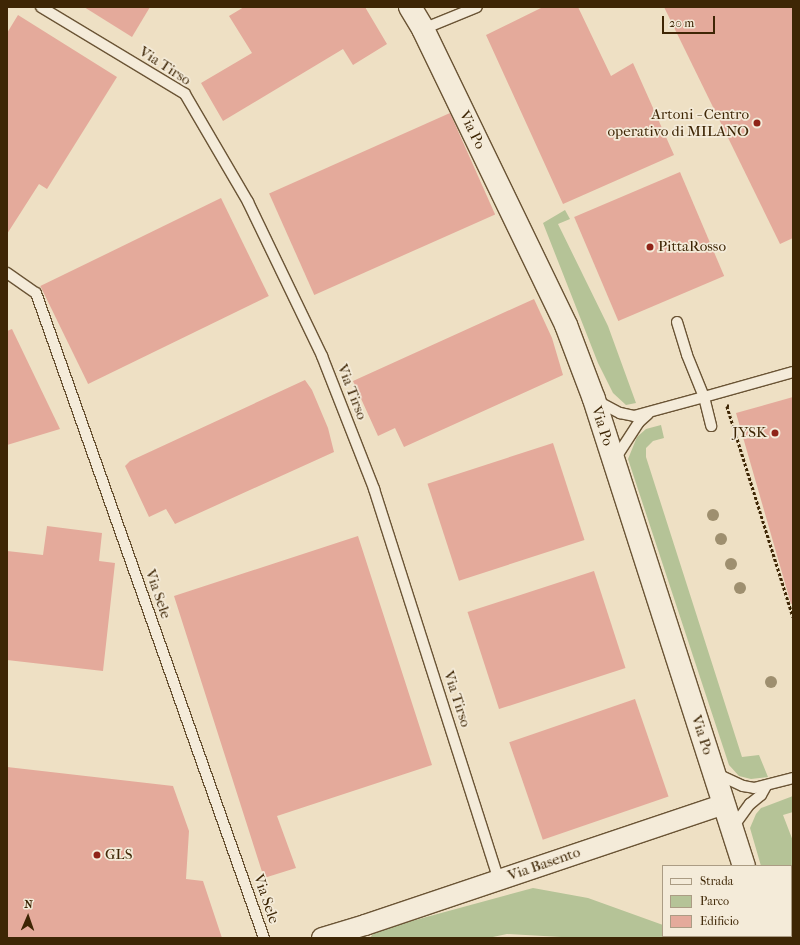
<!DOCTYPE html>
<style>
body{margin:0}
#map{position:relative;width:800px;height:945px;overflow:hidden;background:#eee0c4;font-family:"IM FELL French Canon",serif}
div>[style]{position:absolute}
.green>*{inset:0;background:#b5c397}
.building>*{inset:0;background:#e4aa9b;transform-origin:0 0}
.path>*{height:2.5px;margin-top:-1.25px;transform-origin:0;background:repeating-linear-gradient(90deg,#3e2605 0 3px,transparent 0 5px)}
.roads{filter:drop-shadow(1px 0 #6a5435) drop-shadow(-1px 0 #6a5435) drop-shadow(0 1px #6a5435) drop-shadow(0 -1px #6a5435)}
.service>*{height:10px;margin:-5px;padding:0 5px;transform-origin:5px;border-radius:5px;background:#f4ebd9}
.minor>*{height:20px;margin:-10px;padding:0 10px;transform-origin:10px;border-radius:10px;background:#f4ebd9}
.tertiary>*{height:22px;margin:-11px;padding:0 11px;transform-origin:11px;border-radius:11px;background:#f4ebd9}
.trees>*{width:12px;height:12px;margin:-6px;border-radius:50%;background:#9e8f6f}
.dots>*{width:11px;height:11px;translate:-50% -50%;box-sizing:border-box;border:2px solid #f4ebd9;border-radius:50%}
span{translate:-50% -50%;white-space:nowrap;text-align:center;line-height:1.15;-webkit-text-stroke:3.5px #f4ebd9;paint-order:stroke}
.street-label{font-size:15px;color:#3e2605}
.poi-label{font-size:15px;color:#3e2605}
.right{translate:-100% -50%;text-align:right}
.left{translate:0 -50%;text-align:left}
.frame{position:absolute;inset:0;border:8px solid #3e2605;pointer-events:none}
.legend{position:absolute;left:662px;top:865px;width:130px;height:72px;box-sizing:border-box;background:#f4ebd9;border:1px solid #ab9c84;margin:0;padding:5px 7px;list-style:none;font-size:12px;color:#3e2605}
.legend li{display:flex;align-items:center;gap:8px;height:20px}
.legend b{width:20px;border:1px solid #ab9c84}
.north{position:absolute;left:8px;top:897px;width:40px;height:40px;-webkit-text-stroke:3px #f4ebd9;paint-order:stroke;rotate:2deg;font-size:11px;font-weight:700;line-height:16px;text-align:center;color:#3e2605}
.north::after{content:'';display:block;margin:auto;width:14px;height:18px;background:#3e2605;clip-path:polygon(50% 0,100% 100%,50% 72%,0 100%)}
.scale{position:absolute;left:662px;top:16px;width:53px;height:18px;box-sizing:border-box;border:2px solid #3e2605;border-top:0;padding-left:5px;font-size:12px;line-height:14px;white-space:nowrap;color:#3e2605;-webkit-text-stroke:3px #f4ebd9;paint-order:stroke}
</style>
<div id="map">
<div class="green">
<i style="clip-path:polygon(565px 210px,570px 219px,558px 224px,608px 326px,636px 403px,626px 405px,613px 393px,598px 363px,543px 223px)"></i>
<i style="clip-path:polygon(661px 425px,664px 438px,653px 441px,646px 448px,646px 457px,742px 757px,759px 755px,768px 777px,751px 779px,739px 776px,729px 765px,628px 459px,637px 437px,646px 429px)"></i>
<i style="clip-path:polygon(793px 796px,793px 812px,783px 815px,793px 841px,793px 924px,791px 922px,791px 866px,761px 866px,750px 828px,756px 814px,761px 808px)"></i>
<i style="clip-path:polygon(533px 888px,588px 898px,663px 925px,663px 936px,692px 936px,694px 938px,579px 938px,507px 934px,488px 938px,370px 938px,375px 931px)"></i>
</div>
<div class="building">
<i style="clip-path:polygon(84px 7px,150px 7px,132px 37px)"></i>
<i style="clip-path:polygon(244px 7px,365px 7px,387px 44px,353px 65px,343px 49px,223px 121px,201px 83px,252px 53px,229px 16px)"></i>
<i style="clip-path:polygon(543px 7px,578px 7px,611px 76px,633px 63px,674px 155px,563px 204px,486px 35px)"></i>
<i style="clip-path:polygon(664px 7px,793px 7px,793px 238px,780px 244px)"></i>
<i style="clip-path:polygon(18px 15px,117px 77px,47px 189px,39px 184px,7px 234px,7px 33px)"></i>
<i style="left:450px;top:113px;width:111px;height:198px;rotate:66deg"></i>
<i style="left:680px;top:172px;width:113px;height:115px;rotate:67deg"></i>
<i style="left:221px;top:198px;width:109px;height:201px;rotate:64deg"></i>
<i style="clip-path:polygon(534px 299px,552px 338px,563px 375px,404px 447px,395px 428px,378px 436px,353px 381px)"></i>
<i style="clip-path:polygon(12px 329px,60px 429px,7px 445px,7px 331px)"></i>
<i style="clip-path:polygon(305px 380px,312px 390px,328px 428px,334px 452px,175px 524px,166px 509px,149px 517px,125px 466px,130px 461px)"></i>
<i style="clip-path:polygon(793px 397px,793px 603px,791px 604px,736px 413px)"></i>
<i style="left:553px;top:443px;width:102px;height:132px;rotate:72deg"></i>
<i style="clip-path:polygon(47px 526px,102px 533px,99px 561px,115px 563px,103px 671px,7px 660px,7px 551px,43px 555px)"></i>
<i style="clip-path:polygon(358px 536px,432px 765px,277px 816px,296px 868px,264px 878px,174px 596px)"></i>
<i style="left:594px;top:571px;width:102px;height:133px;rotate:72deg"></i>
<i style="left:635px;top:699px;width:103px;height:133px;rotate:71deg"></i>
<i style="clip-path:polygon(7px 767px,173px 786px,189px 831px,186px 879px,203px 881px,222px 938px,7px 938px)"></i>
</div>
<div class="path">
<i style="left:729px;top:406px;width:2px;rotate:180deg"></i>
<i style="left:727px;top:406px;width:221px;rotate:72.6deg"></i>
</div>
<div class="roads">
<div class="service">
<i style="left:41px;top:7px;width:168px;rotate:31.1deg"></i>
<i style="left:185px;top:94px;width:125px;rotate:59.7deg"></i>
<i style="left:248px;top:202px;width:171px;rotate:64.3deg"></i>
<i style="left:322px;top:356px;width:143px;rotate:68.6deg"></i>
<i style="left:374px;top:489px;width:410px;rotate:72.3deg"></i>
<i style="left:423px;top:29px;width:58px;rotate:-22.2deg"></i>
<i style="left:7px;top:273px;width:35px;rotate:35deg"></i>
<i style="left:36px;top:293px;width:684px;rotate:70.53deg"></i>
<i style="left:677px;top:322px;width:34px;rotate:73deg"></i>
<i style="left:687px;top:355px;width:45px;rotate:68deg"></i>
<i style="left:704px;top:397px;width:92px;rotate:-15.7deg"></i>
<i style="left:597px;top:401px;width:26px;rotate:28deg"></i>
<i style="left:620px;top:413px;width:14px;rotate:12deg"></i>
<i style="left:634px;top:416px;width:73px;rotate:-15.2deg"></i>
<i style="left:704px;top:397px;width:30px;rotate:76deg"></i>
<i style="left:615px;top:459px;width:44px;rotate:-57deg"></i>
<i style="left:639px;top:422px;width:12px;rotate:-42deg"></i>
<i style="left:715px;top:773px;width:31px;rotate:25deg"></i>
<i style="left:743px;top:786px;width:11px;rotate:10deg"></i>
<i style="left:754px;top:788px;width:40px;rotate:-14.4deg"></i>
<i style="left:733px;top:827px;width:29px;rotate:-54deg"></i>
<i style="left:750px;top:804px;width:14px;rotate:-39deg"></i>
<i style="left:761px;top:795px;width:10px;rotate:-61deg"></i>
</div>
<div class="minor">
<i style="left:322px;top:938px;width:45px;rotate:-16.8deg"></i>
<i style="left:365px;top:925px;width:379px;rotate:-18.6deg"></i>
</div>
<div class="tertiary">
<i style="left:410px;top:7px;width:26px;rotate:59deg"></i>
<i style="left:423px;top:29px;width:329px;rotate:64.2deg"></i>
<i style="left:566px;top:325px;width:79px;rotate:69.3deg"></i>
<i style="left:594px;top:399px;width:490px;rotate:72.2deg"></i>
<i style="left:775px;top:936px;width:2px;rotate:63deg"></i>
<i style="left:751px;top:938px;width:2px;rotate:-90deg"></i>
</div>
</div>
<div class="trees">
<i style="left:713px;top:515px"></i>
<i style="left:721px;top:539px"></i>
<i style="left:731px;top:564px"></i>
<i style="left:740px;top:588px"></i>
<i style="left:771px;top:682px"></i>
</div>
<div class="dots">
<i style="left:757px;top:123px;background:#8f2418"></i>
<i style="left:650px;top:247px;background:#8f2418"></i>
<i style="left:775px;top:433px;background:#8f2418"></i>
<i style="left:97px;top:855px;background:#8f2418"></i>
</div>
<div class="street-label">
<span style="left:165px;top:66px;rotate:33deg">Via Tirso</span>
<span style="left:472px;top:130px;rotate:64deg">Via Po</span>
<span style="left:352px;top:392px;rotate:69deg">Via Tirso</span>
<span style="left:602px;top:426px;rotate:72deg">Via Po</span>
<span style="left:158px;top:594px;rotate:71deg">Via Sele</span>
<span style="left:457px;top:699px;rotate:72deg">Via Tirso</span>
<span style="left:702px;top:735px;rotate:72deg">Via Po</span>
<span style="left:544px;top:864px;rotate:-19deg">Via Basento</span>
<span style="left:266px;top:899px;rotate:71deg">Via Sele</span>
</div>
<div class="poi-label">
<span class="right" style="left:749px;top:123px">Artoni - Centro<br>operativo di MILANO</span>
<span class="left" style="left:658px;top:247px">PittaRosso</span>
<span class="right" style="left:767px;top:433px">JYSK</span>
<span class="left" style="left:105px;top:855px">GLS</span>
</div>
<div class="frame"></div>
<ul class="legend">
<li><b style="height:5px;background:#f4ebd9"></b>Strada</li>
<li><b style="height:11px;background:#b5c397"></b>Parco</li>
<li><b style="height:11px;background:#e4aa9b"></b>Edificio</li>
</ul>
<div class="north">N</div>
<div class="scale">20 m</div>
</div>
